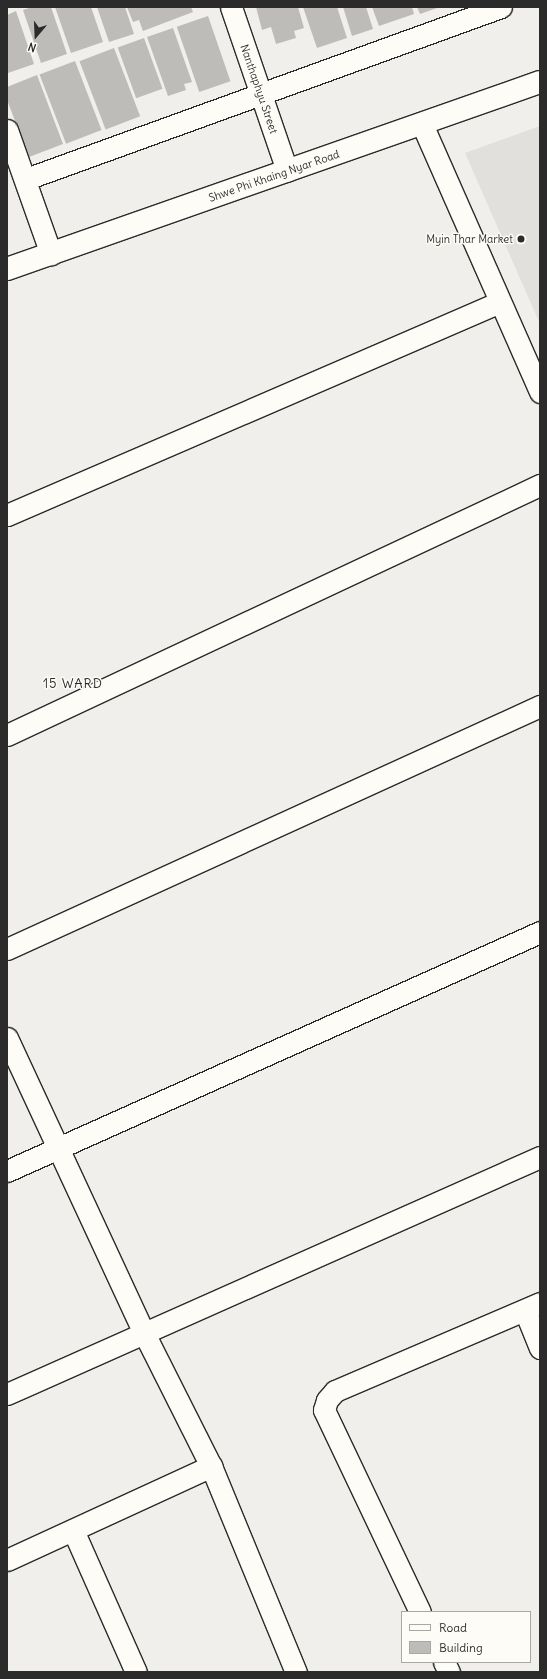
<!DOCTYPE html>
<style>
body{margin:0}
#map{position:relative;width:547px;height:1679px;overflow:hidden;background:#f0efeb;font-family:Delius,sans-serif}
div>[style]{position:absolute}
.built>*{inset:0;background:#e1e0dc}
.building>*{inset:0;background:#bdbcb8;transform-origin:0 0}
.roads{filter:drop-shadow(1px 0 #2b2b2b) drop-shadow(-1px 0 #2b2b2b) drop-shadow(0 1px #2b2b2b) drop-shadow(0 -1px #2b2b2b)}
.minor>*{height:21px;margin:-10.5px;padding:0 10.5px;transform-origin:10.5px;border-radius:10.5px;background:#fdfcf7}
.tertiary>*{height:22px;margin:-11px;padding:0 11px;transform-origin:11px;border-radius:11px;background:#fdfcf7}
.dots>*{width:11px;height:11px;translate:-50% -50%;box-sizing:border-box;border:2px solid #fdfcf7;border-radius:50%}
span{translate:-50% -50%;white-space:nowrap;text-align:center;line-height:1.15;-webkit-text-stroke:3px #fdfcf7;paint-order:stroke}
.street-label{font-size:11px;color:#2b2b2b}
.poi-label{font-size:11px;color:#2b2b2b}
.right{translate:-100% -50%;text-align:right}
.quarter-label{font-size:13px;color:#2b2b2b;letter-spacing:1px}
.frame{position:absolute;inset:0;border:8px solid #2b2b2b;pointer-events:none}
.legend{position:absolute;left:401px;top:1611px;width:130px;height:52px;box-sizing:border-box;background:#fdfcf7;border:1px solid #a9a8a5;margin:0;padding:5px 7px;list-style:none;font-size:12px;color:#2b2b2b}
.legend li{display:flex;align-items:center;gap:8px;height:20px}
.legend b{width:20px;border:1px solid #a9a8a5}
.north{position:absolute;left:16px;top:16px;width:40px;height:40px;-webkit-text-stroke:3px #fdfcf7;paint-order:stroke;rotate:199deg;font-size:11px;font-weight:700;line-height:16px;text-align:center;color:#2b2b2b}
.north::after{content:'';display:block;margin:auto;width:14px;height:18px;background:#2b2b2b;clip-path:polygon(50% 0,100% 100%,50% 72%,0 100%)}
</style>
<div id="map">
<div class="built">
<i style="clip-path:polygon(540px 126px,540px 324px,465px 153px)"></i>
</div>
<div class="building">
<i style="clip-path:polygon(32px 7px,51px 7px,67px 54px,41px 63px,23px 10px)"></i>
<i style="clip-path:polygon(55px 7px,91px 7px,103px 42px,71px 53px)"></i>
<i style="clip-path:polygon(97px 7px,125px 7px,134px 34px,109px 42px)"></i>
<i style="clip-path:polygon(127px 7px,191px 7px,193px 12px,143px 31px,139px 20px,133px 22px)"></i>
<i style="clip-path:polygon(256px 7px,298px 7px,304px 28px,294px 31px,296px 38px,276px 44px,271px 27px,262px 30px)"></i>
<i style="clip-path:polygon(303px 7px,337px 7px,347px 38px,317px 48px)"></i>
<i style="clip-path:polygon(343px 7px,366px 7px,373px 29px,352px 36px)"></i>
<i style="clip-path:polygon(372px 7px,412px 7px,414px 14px,379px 26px)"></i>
<i style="clip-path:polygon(417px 7px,440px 7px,420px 14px)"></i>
<i style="clip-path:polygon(16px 11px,34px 64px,8px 73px,7px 15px)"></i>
<i style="left:208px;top:16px;width:69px;height:33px;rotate:71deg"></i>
<i style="clip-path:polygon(173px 28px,192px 82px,184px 84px,186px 90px,168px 96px,147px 37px)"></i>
<i style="left:144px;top:38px;width:54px;height:28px;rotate:70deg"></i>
<i style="left:114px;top:48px;width:73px;height:37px;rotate:69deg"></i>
<i style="left:75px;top:61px;width:74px;height:38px;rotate:69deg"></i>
<i style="clip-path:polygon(37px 75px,63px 144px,29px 157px,7px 100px,7px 87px)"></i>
</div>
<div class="roads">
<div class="minor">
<i style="left:231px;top:7px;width:173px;rotate:71.1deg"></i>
<i style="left:422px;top:124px;width:293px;rotate:66.2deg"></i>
<i style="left:7px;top:130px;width:132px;rotate:70.5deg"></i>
<i style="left:26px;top:179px;width:505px;rotate:-19.91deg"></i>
<i style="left:7px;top:515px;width:537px;rotate:-23.37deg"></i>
<i style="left:7px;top:735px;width:589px;rotate:-25.13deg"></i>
<i style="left:7px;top:949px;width:586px;rotate:-24.51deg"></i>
<i style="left:7px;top:1038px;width:325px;rotate:65.1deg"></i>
<i style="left:144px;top:1333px;width:149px;rotate:63.3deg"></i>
<i style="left:211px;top:1466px;width:223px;rotate:67.6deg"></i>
<i style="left:7px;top:1171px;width:584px;rotate:-24.15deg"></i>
<i style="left:525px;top:1311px;width:40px;rotate:68deg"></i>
<i style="left:7px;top:1394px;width:583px;rotate:-23.97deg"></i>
<i style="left:73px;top:1530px;width:155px;rotate:66.1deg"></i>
<i style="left:7px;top:1560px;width:225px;rotate:-24.7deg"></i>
<i style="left:420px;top:1612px;width:224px;rotate:-115.4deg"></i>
<i style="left:324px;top:1410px;width:10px;rotate:-73deg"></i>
<i style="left:327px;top:1400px;width:12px;rotate:-48deg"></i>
<i style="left:335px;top:1391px;width:223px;rotate:-23.2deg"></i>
<i style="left:444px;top:1662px;width:11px;rotate:63deg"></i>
</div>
<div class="tertiary">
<i style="left:7px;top:269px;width:565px;rotate:-19.33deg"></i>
</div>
</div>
<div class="dots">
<i style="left:521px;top:239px;background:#2b2b2b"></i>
</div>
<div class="street-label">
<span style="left:259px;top:89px;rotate:71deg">Nanthaphyu Street</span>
<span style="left:274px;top:176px;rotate:-19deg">Shwe Phi Khaing Nyar Road</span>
</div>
<div class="poi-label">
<span class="right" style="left:513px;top:239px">Myin Thar Market</span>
</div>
<div class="quarter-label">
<span style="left:73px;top:684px">15 WARD</span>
</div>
<div class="frame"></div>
<ul class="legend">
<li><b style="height:5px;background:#fdfcf7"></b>Road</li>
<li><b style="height:11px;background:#bdbcb8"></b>Building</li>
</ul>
<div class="north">N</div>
</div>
